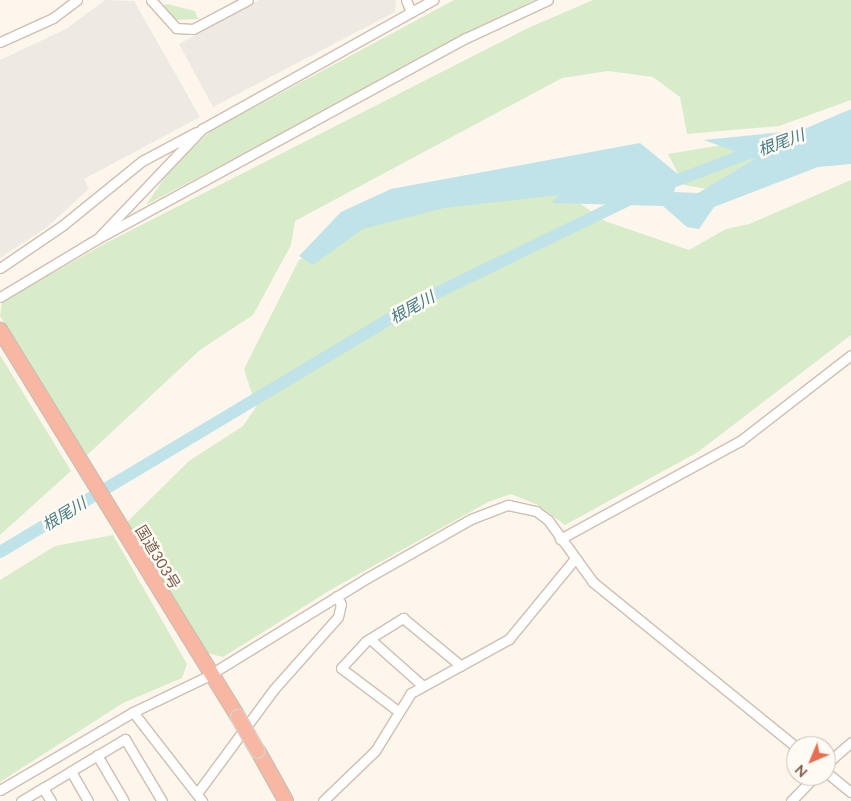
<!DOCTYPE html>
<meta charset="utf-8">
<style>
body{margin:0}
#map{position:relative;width:851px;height:801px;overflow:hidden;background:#fdf6ec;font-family:Lato,"Noto Sans JP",sans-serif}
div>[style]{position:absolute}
.industrial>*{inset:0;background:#efe9e4}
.green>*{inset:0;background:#d8ecc9}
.water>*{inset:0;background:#bfe3e8}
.river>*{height:12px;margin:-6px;padding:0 6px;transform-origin:6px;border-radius:6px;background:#bfe3e8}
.roads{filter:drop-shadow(1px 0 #d1beb0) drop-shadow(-1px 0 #d1beb0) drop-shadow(0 1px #d1beb0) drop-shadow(0 -1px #d1beb0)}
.minor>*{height:9px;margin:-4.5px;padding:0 4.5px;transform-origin:4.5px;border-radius:4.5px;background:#fff}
.highway>*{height:14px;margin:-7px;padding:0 7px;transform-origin:7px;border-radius:7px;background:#f7b7a3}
.bridges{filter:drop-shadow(1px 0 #dad1cd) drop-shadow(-1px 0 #dad1cd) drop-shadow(0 1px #dad1cd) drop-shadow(0 -1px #dad1cd)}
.highway-bridge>*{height:14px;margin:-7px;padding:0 7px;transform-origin:7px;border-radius:7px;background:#f7b7a3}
span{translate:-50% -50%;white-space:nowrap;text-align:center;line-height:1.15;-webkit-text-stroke:5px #fffaf3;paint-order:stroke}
.street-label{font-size:15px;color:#7a5c4d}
.water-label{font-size:16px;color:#437c86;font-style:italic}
.north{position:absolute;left:786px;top:736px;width:50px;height:50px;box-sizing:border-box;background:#fffaf3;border:1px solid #cabbb1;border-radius:50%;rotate:225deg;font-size:14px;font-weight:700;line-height:20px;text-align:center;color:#7a5c4d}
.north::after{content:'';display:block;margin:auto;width:18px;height:22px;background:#e76f51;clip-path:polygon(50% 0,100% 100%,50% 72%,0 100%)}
</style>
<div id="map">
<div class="industrial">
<i style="clip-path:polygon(105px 0,134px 1px,200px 117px,84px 179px,89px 189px,47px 227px,0 258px,0 60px,66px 29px)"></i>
<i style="clip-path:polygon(259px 0,396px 0,395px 12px,213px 107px,179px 44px)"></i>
</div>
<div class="green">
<i style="clip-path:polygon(454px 0,534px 0,146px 205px,171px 168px,212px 130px)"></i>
<i style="clip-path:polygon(593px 0,851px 0,851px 100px,779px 126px,687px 134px,680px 97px,653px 77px,608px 71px,562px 78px,295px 221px,291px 245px,253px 315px,200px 350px,85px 457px,0 316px,2px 302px,104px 244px,528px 28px)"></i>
<i style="clip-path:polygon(167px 4px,195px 11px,198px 19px,175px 20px,160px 7px)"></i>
<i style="clip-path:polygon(758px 139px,830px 149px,737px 194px,684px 185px,668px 154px)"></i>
<i style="clip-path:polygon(851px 180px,851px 335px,698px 452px,565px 525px,538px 505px,511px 494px,488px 502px,332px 589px,223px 657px,207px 653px,125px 524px,189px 461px,243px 426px,256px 407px,244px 369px,299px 260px,374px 216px,552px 184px,605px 221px,689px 250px,726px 229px,749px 224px)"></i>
<i style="clip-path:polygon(0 355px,71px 471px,0 535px)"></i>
<i style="clip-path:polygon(113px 535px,187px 664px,182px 678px,123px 703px,0 782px,0 580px,55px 546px)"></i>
</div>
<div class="water">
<i style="clip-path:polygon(851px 109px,851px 164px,818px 167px,714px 207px,699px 229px,687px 227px,663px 206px,551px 203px,559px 195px,444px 208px,363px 229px,313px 265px,299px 256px,341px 212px,391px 189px,640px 143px,679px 175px,674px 192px,698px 193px,755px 159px,704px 140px,802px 130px)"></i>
</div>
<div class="river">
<i style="left:662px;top:186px;width:105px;rotate:-20.7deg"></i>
<i style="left:0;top:552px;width:480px;rotate:-30.9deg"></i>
<i style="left:412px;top:305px;width:247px;rotate:-25.9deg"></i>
</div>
<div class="roads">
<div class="minor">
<i style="left:151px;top:0;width:38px;rotate:48deg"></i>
<i style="left:176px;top:28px;width:17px;rotate:3deg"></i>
<i style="left:193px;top:29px;width:62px;rotate:-27.8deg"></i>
<i style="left:406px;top:0;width:13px;rotate:67deg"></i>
<i style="left:0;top:42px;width:58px;rotate:-24.4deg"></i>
<i style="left:53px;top:18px;width:30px;rotate:-37deg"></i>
<i style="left:100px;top:236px;width:148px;rotate:-46.4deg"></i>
<i style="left:202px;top:129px;width:265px;rotate:-29.2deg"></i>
<i style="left:0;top:268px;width:76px;rotate:-34.3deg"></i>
<i style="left:63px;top:225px;width:102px;rotate:-39deg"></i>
<i style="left:142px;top:161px;width:61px;rotate:-28.2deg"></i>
<i style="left:0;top:297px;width:113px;rotate:-30.9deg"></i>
<i style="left:97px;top:239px;width:420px;rotate:-28.6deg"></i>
<i style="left:466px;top:38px;width:90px;rotate:-24.9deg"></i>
<i style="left:560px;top:539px;width:205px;rotate:-28.6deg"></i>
<i style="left:740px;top:441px;width:140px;rotate:-37.8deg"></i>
<i style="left:370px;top:639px;width:71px;rotate:41.6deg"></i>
<i style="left:398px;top:711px;width:71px;rotate:-143deg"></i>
<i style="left:341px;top:668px;width:37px;rotate:-47deg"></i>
<i style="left:366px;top:641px;width:44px;rotate:-31.9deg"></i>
<i style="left:403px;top:618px;width:75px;rotate:39.6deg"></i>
<i style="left:133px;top:712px;width:113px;rotate:52.2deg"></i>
<i style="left:97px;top:755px;width:53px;rotate:59.6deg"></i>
<i style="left:826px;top:764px;width:33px;rotate:-41deg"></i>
<i style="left:826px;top:772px;width:32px;rotate:39deg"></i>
<i style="left:0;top:790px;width:154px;rotate:-30.4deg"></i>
<i style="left:133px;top:712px;width:81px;rotate:-25.6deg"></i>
<i style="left:206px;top:677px;width:189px;rotate:-31.6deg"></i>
<i style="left:367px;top:578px;width:120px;rotate:-29.6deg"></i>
<i style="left:471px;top:519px;width:40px;rotate:-21deg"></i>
<i style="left:508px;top:505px;width:29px;rotate:12deg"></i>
<i style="left:536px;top:511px;width:15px;rotate:37deg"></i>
<i style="left:548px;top:520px;width:77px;rotate:54deg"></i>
<i style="left:593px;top:582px;width:262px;rotate:39.1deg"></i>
<i style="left:198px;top:792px;width:128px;rotate:-53.6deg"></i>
<i style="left:274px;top:689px;width:96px;rotate:-48.4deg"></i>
<i style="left:338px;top:617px;width:13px;rotate:-77deg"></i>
<i style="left:341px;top:604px;width:9px;rotate:-122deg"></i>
<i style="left:21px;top:801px;width:26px;rotate:-31deg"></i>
<i style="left:51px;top:801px;width:15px;rotate:-122deg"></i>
<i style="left:43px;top:788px;width:33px;rotate:-31deg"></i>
<i style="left:88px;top:801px;width:34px;rotate:-120deg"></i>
<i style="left:71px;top:771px;width:63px;rotate:-30.7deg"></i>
<i style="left:125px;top:739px;width:72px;rotate:59.2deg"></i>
<i style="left:323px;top:801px;width:72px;rotate:-43.9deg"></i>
<i style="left:375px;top:751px;width:68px;rotate:-58.2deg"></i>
<i style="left:411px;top:693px;width:112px;rotate:-28.9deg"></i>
<i style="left:509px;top:639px;width:102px;rotate:-50.6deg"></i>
<i style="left:791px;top:801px;width:35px;rotate:-46deg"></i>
</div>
<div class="highway">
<i style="left:0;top:330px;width:454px;rotate:58.4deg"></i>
<i style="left:258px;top:751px;width:57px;rotate:60.8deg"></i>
</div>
</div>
<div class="bridges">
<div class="highway-bridge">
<i style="left:238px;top:717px;width:39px;rotate:60deg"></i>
</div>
</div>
<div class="street-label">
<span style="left:158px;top:557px;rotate:59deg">国道303号</span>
</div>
<div class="water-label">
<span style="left:781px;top:142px;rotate:-20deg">根尾川</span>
<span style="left:412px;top:307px;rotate:-29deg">根尾川</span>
<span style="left:64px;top:514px;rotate:-31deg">根尾川</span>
</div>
<div class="north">N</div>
</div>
